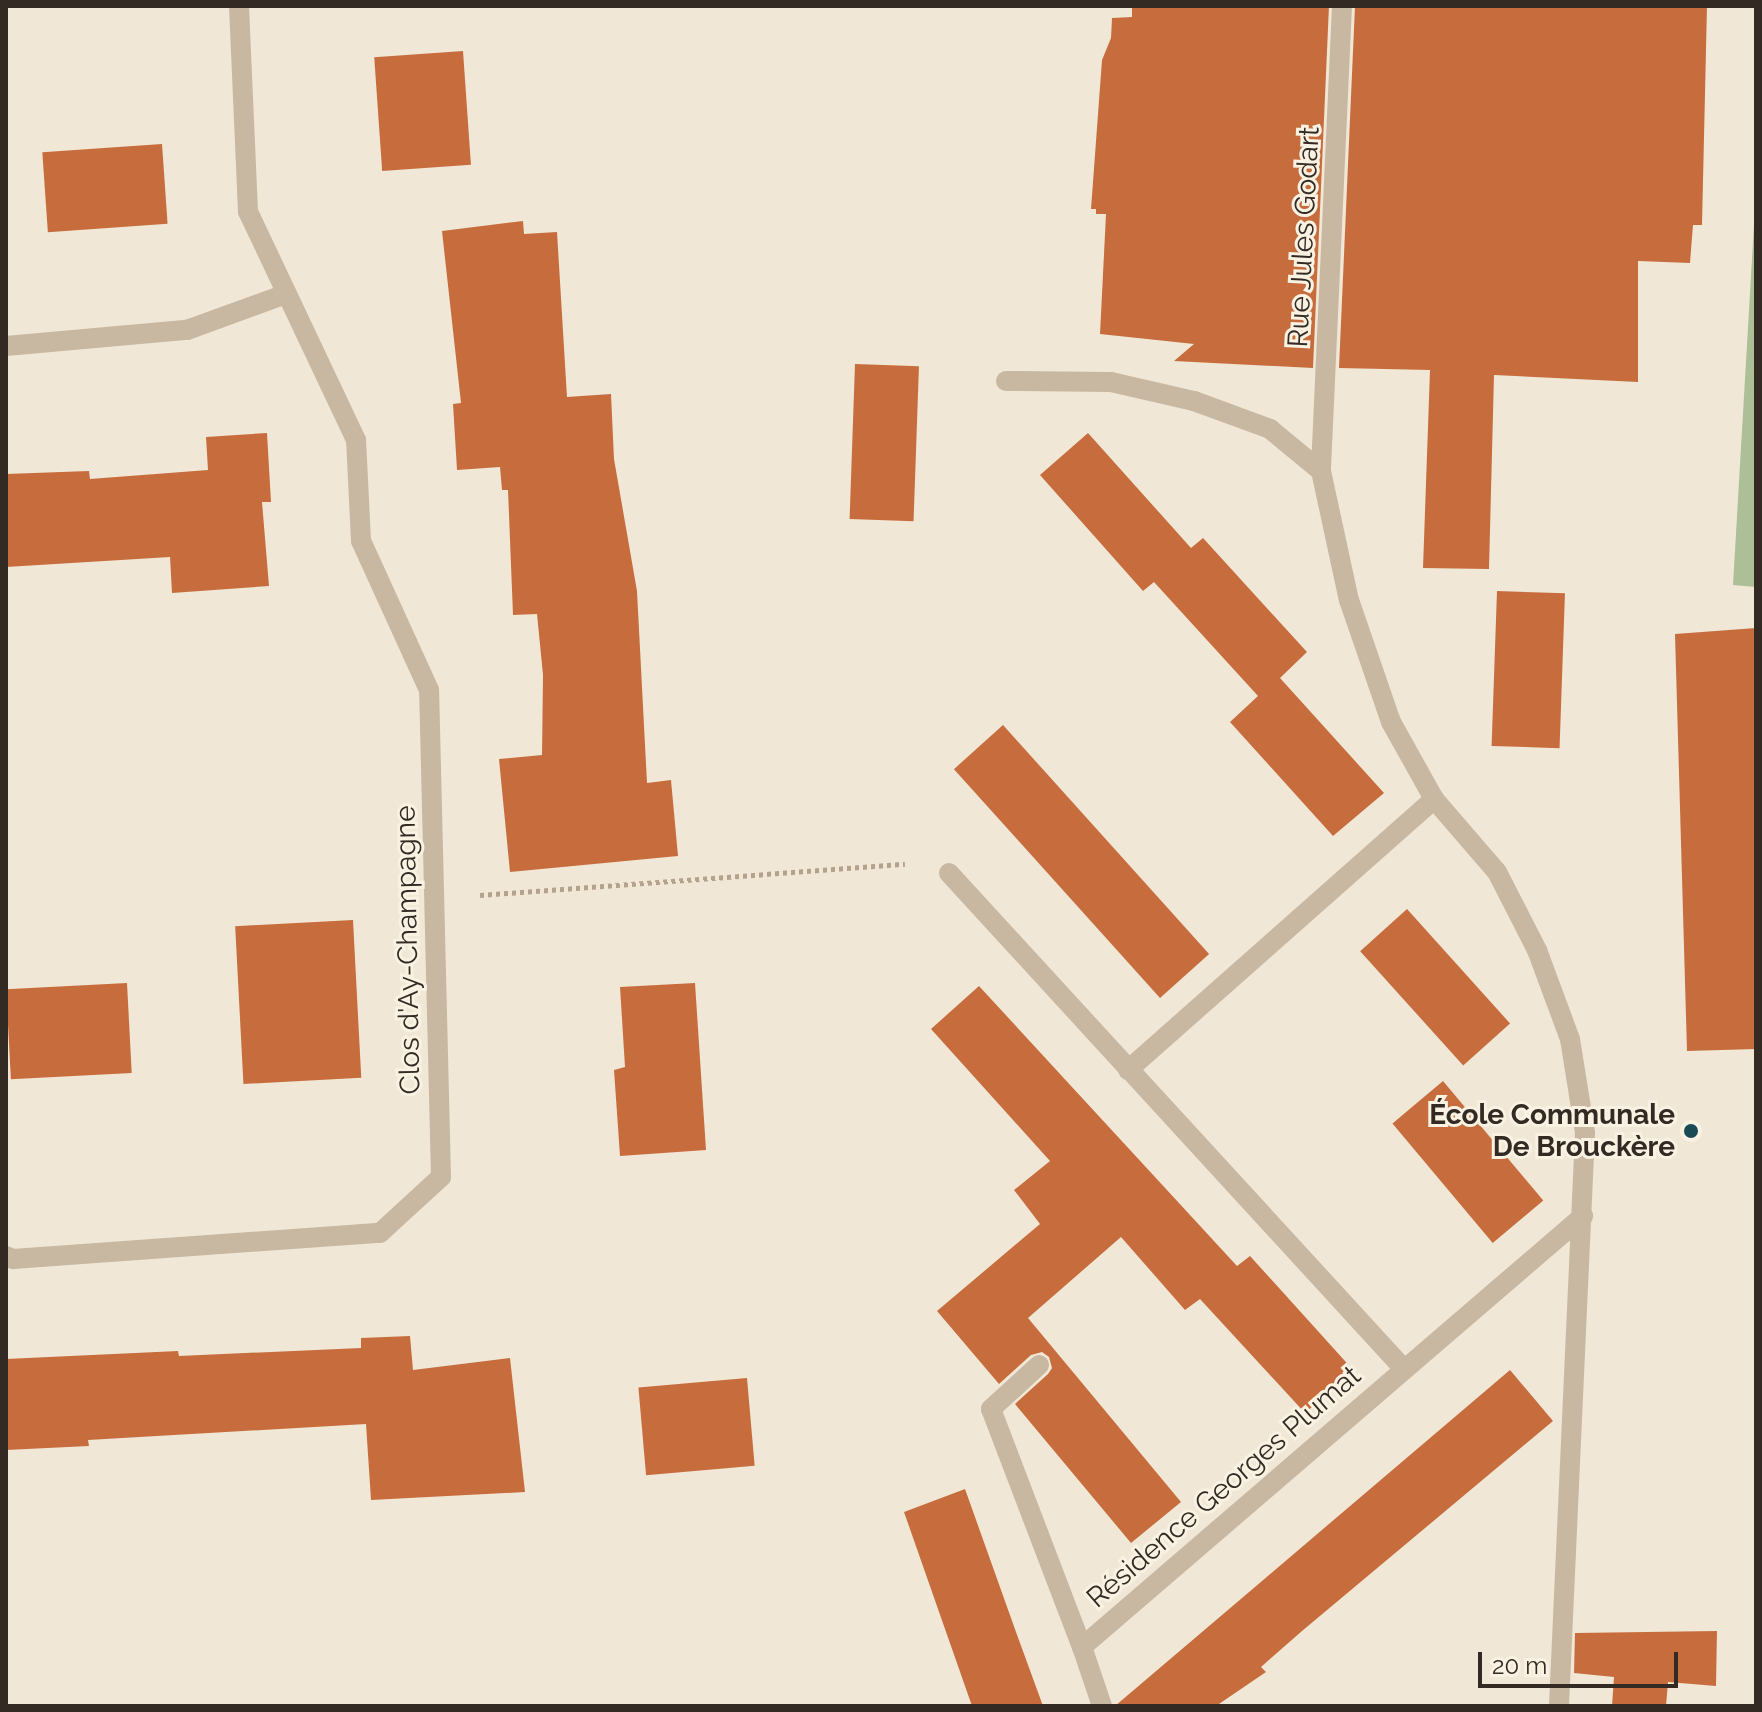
<!DOCTYPE html>
<meta charset="utf-8">
<style>
body{margin:0}
#map{position:relative;width:1762px;height:1712px;overflow:hidden;background:#f1e7d6;font-family:Raleway,sans-serif}
div>[style]{position:absolute}
.green>*{inset:0;background:#adbf96}
.building>*{inset:0;background:#c76d3d;transform-origin:0 0}
.path>*{height:5px;margin-top:-2.5px;transform-origin:0;background:repeating-linear-gradient(90deg,#b4a28c 0 4px,transparent 0 8px)}
.minor>*{height:20px;margin:-10px;padding:0 10px;transform-origin:10px;border-radius:10px;background:#c8b8a2}
.dots>*{width:22px;height:22px;translate:-50% -50%;box-sizing:border-box;border:4px solid #f9f1e1;border-radius:50%}
span{translate:-50% -50%;white-space:nowrap;text-align:center;line-height:1.15;-webkit-text-stroke:6px #f9f1e1;paint-order:stroke}
.street-label{font-size:28px;color:#332a24}
.poi-label{font-size:28px;color:#332a24;font-weight:700}
.right{translate:-100% -50%;text-align:right}
.frame{position:absolute;inset:0;border:8px solid #332a24;pointer-events:none}
.scale{position:absolute;left:1478px;top:1652px;width:200px;height:36px;box-sizing:border-box;border:4px solid #332a24;border-top:0;padding-left:10px;font-size:24px;line-height:28px;white-space:nowrap;color:#332a24;-webkit-text-stroke:6px #f9f1e1;paint-order:stroke}
</style>
<div id="map">
<div class="green">
<i style="clip-path:polygon(1756px 190px,1756px 587px,1733px 585px)"></i>
</div>
<div class="building">
<i style="clip-path:polygon(1132px 6px,1329px 6px,1313px 368px,1174px 361px,1194px 344px,1100px 334px,1106px 214px,1096px 214px,1096px 209px,1091px 209px,1102px 60px,1111px 38px,1112px 18px,1132px 17px)"></i>
<i style="clip-path:polygon(1355px 6px,1707px 6px,1702px 225px,1693px 225px,1690px 263px,1638px 261px,1638px 382px,1494px 375px,1489px 569px,1423px 568px,1430px 370px,1339px 368px)"></i>
<i style="left:463px;top:51px;width:114px;height:89px;rotate:86deg"></i>
<i style="left:162px;top:144px;width:80px;height:120px;rotate:86deg"></i>
<i style="clip-path:polygon(523px 221px,524px 234px,557px 232px,567px 397px,611px 394px,614px 459px,637px 591px,647px 783px,671px 780px,678px 856px,510px 872px,499px 759px,542px 755px,543px 675px,537px 614px,513px 615px,508px 490px,502px 490px,500px 467px,457px 470px,453px 404px,461px 403px,442px 231px)"></i>
<i style="left:855px;top:364px;width:64px;height:155px;rotate:2deg"></i>
<i style="clip-path:polygon(267px 433px,271px 502px,262px 502px,269px 586px,172px 593px,170px 557px,6px 567px,6px 474px,89px 471px,90px 479px,208px 470px,206px 437px)"></i>
<i style="clip-path:polygon(1088px 433px,1191px 548px,1203px 538px,1307px 652px,1280px 678px,1384px 793px,1333px 836px,1230px 722px,1258px 696px,1154px 582px,1143px 591px,1040px 475px)"></i>
<i style="left:1497px;top:591px;width:68px;height:155px;rotate:2deg"></i>
<i style="clip-path:polygon(1756px 628px,1756px 1049px,1687px 1051px,1675px 634px)"></i>
<i style="left:1003px;top:725px;width:308px;height:66px;rotate:48deg"></i>
<i style="left:1407px;top:909px;width:154px;height:63px;rotate:48deg"></i>
<i style="left:353px;top:920px;width:158px;height:118px;rotate:87deg"></i>
<i style="left:127px;top:983px;width:90px;height:121px;rotate:87deg"></i>
<i style="clip-path:polygon(695px 983px,706px 1150px,620px 1156px,614px 1070px,625px 1067px,620px 987px)"></i>
<i style="clip-path:polygon(979px 986px,1237px 1266px,1250px 1256px,1354px 1371px,1305px 1413px,1200px 1299px,1185px 1310px,1121px 1237px,1028px 1318px,1181px 1502px,1131px 1543px,1015px 1404px,1048px 1374px,1052px 1368px,1049px 1357px,1042px 1352px,1031px 1355px,999px 1384px,937px 1311px,1040px 1224px,1014px 1190px,1050px 1161px,931px 1029px)"></i>
<i style="left:1443px;top:1081px;width:156px;height:66px;rotate:50deg"></i>
<i style="clip-path:polygon(410px 1336px,413px 1370px,510px 1358px,525px 1492px,371px 1500px,366px 1424px,88px 1440px,89px 1446px,6px 1450px,6px 1359px,178px 1351px,179px 1356px,361px 1348px,361px 1338px)"></i>
<i style="clip-path:polygon(1510px 1370px,1553px 1421px,1302px 1631px,1261px 1667px,1266px 1672px,1216px 1706px,1115px 1706px)"></i>
<i style="left:747px;top:1378px;width:88px;height:109px;rotate:85deg"></i>
<i style="clip-path:polygon(965px 1489px,1016px 1632px,1043px 1706px,972px 1706px,904px 1512px)"></i>
<i style="clip-path:polygon(1717px 1631px,1716px 1686px,1668px 1682px,1666px 1706px,1612px 1706px,1614px 1677px,1574px 1673px,1575px 1633px)"></i>
</div>
<div class="path">
<i style="left:480px;top:895px;width:426px;rotate:-4.2deg"></i>
</div>
<div class="minor">
<i style="left:1342px;top:6px;width:465px;rotate:92.6deg"></i>
<i style="left:1321px;top:471px;width:132px;rotate:77.8deg"></i>
<i style="left:1349px;top:600px;width:129px;rotate:71deg"></i>
<i style="left:1391px;top:722px;width:88px;rotate:60.8deg"></i>
<i style="left:1434px;top:799px;width:96px;rotate:49.2deg"></i>
<i style="left:1497px;top:872px;width:88px;rotate:62.9deg"></i>
<i style="left:1537px;top:950px;width:95px;rotate:69.7deg"></i>
<i style="left:1570px;top:1039px;width:95px;rotate:80.9deg"></i>
<i style="left:1585px;top:1133px;width:574px;rotate:92.6deg"></i>
<i style="left:6px;top:346px;width:182px;rotate:-5.1deg"></i>
<i style="left:187px;top:330px;width:105px;rotate:-20deg"></i>
<i style="left:1006px;top:381px;width:105px;rotate:0.5deg"></i>
<i style="left:1111px;top:382px;width:85px;rotate:12.9deg"></i>
<i style="left:1194px;top:401px;width:81px;rotate:20.2deg"></i>
<i style="left:1270px;top:429px;width:66px;rotate:39.5deg"></i>
<i style="left:949px;top:873px;width:672px;rotate:47.47deg"></i>
<i style="left:1128px;top:1070px;width:409px;rotate:-41.5deg"></i>
<i style="left:6px;top:1256px;width:8px;rotate:23deg"></i>
<i style="left:13px;top:1259px;width:368px;rotate:-4.1deg"></i>
<i style="left:380px;top:1233px;width:83px;rotate:-42.6deg"></i>
<i style="left:441px;top:1177px;width:487px;rotate:-91.4deg"></i>
<i style="left:429px;top:690px;width:164px;rotate:-114.5deg"></i>
<i style="left:361px;top:541px;width:101px;rotate:-92.8deg"></i>
<i style="left:356px;top:440px;width:252px;rotate:-115.3deg"></i>
<i style="left:248px;top:212px;width:206px;rotate:-92.5deg"></i>
<i style="left:1039px;top:1365px;width:65px;rotate:137.5deg"></i>
<i style="left:991px;top:1409px;width:255px;rotate:69.1deg"></i>
<i style="left:1102px;top:1706px;width:62px;rotate:-108.7deg"></i>
<i style="left:1082px;top:1647px;width:661px;rotate:-40.7deg"></i>
</div>
<div class="dots">
<i style="left:1691px;top:1131px;background:#1a4a54"></i>
</div>
<div class="street-label">
<span style="left:1304px;top:237px;rotate:-87deg">Rue Jules Godart</span>
<span style="left:408px;top:950px;rotate:-91deg">Clos d'Ay-Champagne</span>
<span style="left:1224px;top:1487px;rotate:-41deg">Résidence Georges Plumat</span>
</div>
<div class="poi-label">
<span class="right" style="left:1675px;top:1131px">École Communale<br>De Brouckère</span>
</div>
<div class="frame"></div>
<div class="scale">20 m</div>
</div>
